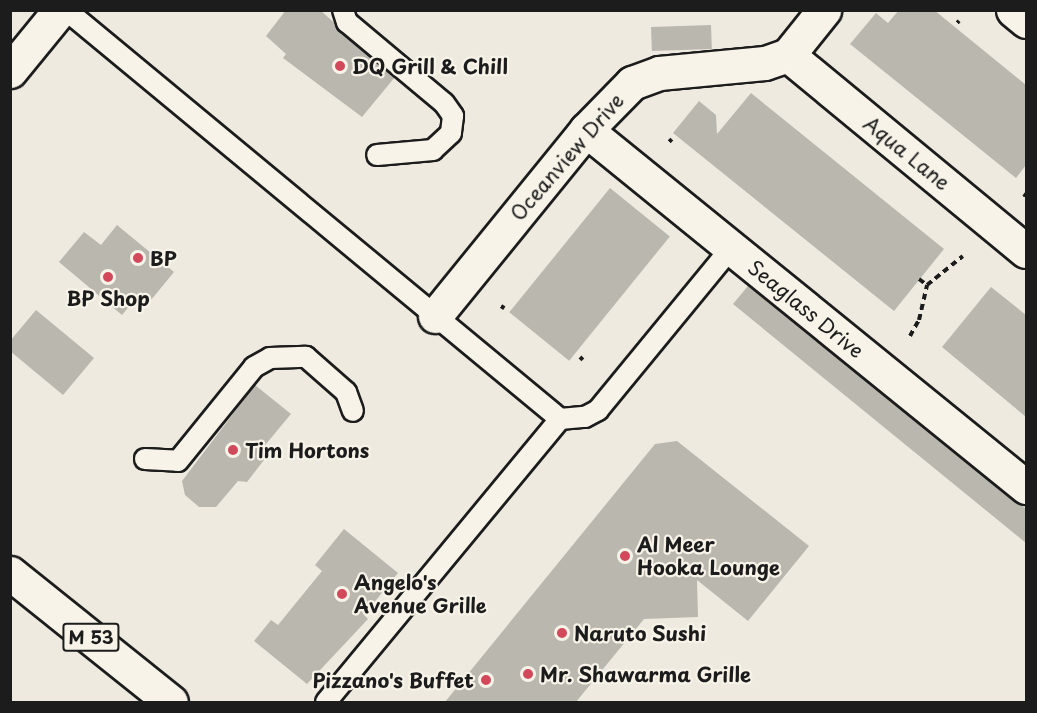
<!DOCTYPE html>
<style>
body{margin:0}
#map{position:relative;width:1037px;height:713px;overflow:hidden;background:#eeeae0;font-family:"Playpen Sans",sans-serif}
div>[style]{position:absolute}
.building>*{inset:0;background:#bab7af;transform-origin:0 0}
.path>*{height:4px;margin-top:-2px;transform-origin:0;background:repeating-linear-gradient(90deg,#1c1c1c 0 6px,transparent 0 10.5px)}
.roads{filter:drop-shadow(2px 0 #1c1c1c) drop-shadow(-2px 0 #1c1c1c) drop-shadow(0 2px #1c1c1c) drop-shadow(0 -2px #1c1c1c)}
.lane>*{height:20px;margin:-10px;padding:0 10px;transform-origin:10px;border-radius:10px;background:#f7f3e8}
.street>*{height:33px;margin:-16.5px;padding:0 16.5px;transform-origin:16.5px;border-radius:16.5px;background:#f7f3e8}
.secondary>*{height:33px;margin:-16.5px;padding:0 16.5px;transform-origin:16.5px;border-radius:16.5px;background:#f7f3e8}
.primary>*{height:33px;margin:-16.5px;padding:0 16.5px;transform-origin:16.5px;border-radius:16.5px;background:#f7f3e8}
.dots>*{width:16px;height:16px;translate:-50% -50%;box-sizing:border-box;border:3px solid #f7f3e8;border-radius:50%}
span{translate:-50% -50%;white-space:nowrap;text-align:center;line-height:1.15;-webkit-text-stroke:4.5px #f7f3e8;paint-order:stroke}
.shield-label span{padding:2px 4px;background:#f7f3e8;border:2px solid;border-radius:4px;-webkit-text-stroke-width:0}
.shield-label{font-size:18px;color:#1c1c1c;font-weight:700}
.poi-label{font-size:20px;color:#1c1c1c;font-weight:700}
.left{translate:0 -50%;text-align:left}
.right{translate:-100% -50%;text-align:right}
.street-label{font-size:20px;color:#1c1c1c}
.frame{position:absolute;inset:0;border:12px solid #1c1c1c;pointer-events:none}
</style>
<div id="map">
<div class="building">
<i style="clip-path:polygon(286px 10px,320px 10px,395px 77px,362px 117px,283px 58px,286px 54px,266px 36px)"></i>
<i style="clip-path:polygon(899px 10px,934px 10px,1026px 85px,1026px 165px,1016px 178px,850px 44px,876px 13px,888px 23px)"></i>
<i style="left:711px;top:25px;width:24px;height:60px;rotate:88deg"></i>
<i style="clip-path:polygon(751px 93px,944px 249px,894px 311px,673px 133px,699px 101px,716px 115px,717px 134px)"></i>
<i style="left:610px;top:188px;width:77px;height:160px;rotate:39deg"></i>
<i style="clip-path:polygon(117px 225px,174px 272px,151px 300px,141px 292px,122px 315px,59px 262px,84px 232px,101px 245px)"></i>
<i style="clip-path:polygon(748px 286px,1026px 509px,1026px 543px,733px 304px)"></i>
<i style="clip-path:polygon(991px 287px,1026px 315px,1026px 417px,942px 347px)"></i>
<i style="clip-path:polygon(36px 310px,94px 358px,63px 395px,10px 351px,10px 341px)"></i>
<i style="clip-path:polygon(255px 385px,291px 414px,266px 444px,267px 456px,247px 482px,238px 481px,216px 507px,199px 507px,185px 495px,182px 481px)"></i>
<i style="clip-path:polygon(677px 441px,809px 546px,748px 621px,697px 580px,698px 617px,644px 619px,576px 702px,445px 702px,655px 444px)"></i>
<i style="clip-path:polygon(344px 529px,398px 573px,364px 615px,368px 619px,307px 684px,254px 641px,271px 620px,278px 625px,322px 571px,315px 565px)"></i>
</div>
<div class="path">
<i style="left:957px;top:23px;width:3px;rotate:-45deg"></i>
<i style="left:669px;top:142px;width:4px;rotate:-45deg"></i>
<i style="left:1024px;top:197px;width:4px;rotate:-56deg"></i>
<i style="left:919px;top:279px;width:10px;rotate:37deg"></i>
<i style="left:501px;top:306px;width:4px;rotate:34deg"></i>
<i style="left:910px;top:336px;width:18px;rotate:-61deg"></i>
<i style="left:919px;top:320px;width:36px;rotate:-77deg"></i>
<i style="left:927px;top:285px;width:46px;rotate:-38.9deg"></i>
<i style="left:580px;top:357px;width:4px;rotate:45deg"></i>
</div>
<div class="roads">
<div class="lane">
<i style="left:66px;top:10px;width:641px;rotate:39.62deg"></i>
<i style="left:343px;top:10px;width:13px;rotate:72deg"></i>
<i style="left:347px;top:22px;width:126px;rotate:39.9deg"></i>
<i style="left:444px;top:103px;width:16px;rotate:55deg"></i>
<i style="left:453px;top:116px;width:17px;rotate:97deg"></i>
<i style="left:451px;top:133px;width:25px;rotate:137deg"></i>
<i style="left:433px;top:150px;width:56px;rotate:174.9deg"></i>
<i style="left:145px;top:459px;width:33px;rotate:3deg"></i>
<i style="left:178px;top:461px;width:121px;rotate:-51deg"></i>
<i style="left:254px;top:367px;width:18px;rotate:-29deg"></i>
<i style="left:270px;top:358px;width:36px;rotate:-2deg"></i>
<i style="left:306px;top:357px;width:53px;rotate:41.2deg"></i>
<i style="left:346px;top:392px;width:20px;rotate:70deg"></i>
<i style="left:326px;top:702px;width:367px;rotate:-50.4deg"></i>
<i style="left:560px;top:419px;width:25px;rotate:-5deg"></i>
<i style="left:585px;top:417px;width:15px;rotate:-28deg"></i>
<i style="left:598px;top:410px;width:210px;rotate:-50.6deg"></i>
</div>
<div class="street">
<i style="left:1013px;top:10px;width:17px;rotate:40deg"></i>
<i style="left:788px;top:55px;width:308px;rotate:39.5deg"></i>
<i style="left:586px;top:130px;width:567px;rotate:39.05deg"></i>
<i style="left:435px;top:316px;width:240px;rotate:-50.9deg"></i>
<i style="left:586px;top:130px;width:66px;rotate:-45.6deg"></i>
<i style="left:632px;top:83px;width:29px;rotate:-20deg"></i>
<i style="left:659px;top:73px;width:106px;rotate:-5.4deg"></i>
<i style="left:765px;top:63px;width:24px;rotate:-19deg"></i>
<i style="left:788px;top:55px;width:58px;rotate:-51.3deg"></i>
</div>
<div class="secondary">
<i style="left:10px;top:71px;width:79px;rotate:-50.7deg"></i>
</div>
<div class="primary">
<i style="left:10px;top:573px;width:206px;rotate:38.7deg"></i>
</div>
</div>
<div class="dots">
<i style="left:340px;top:66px;background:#d1495b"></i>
<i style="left:138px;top:258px;background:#d1495b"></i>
<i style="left:108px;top:277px;background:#d1495b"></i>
<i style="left:233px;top:450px;background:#d1495b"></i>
<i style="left:625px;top:556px;background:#d1495b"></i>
<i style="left:342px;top:594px;background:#d1495b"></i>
<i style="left:562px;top:633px;background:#d1495b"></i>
<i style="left:528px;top:674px;background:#d1495b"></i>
<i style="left:486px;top:680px;background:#d1495b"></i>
</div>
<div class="shield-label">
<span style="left:91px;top:637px">M 53</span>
</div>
<div class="poi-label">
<span class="left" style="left:352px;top:66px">DQ Grill &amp; Chill</span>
<span class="left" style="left:150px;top:258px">BP</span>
<span style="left:108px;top:298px">BP Shop</span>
<span class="left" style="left:245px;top:450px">Tim Hortons</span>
<span class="left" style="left:637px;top:556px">Al Meer<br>Hooka Lounge</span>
<span class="left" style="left:354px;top:594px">Angelo's<br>Avenue Grille</span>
<span class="left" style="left:574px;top:633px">Naruto Sushi</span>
<span class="left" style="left:540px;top:674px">Mr. Shawarma Grille</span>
<span class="right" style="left:474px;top:680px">Pizzano's Buffet</span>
</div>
<div class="street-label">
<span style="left:907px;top:153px;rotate:39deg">Aqua Lane</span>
<span style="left:567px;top:157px;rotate:-49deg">Oceanview Drive</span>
<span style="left:806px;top:309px;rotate:39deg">Seaglass Drive</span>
</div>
<div class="frame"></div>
</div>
